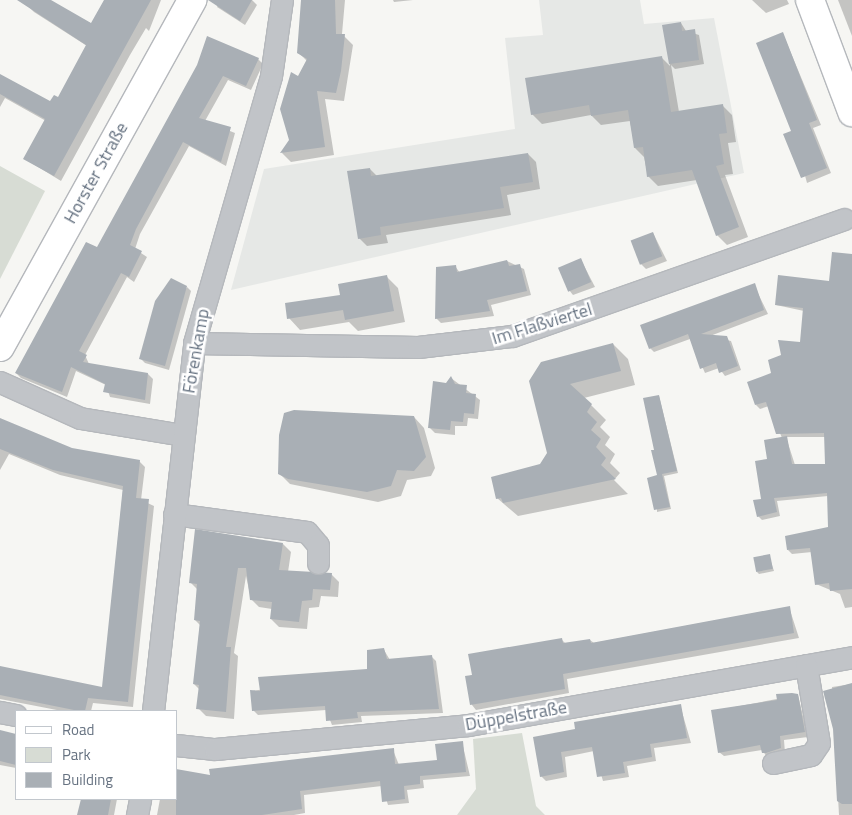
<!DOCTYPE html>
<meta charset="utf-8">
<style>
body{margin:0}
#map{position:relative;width:852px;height:815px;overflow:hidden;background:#f6f6f3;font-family:"Titillium Web",sans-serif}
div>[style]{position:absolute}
.built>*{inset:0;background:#e6e8e6}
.green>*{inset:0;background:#d7dcd4}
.shadow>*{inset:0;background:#0003}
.building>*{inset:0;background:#a9afb5;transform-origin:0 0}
.roads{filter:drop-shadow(1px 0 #b5b8bc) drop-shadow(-1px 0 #b5b8bc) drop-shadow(0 1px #b5b8bc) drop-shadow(0 -1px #b5b8bc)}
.minor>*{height:21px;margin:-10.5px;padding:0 10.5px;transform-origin:10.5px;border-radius:10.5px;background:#c1c4c8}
.major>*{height:28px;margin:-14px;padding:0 14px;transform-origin:14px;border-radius:14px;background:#fff}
span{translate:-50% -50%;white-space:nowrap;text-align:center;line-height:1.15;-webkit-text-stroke:5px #fff;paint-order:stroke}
.street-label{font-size:18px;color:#677382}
.legend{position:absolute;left:15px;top:710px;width:162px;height:90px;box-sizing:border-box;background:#fff;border:1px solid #c2c7cd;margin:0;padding:6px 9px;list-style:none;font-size:15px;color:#677382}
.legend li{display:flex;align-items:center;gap:10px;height:25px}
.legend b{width:25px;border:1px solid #c2c7cd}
</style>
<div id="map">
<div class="built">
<i style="clip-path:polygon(539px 0,640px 0,644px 24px,714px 18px,744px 173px,231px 290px,264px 169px,515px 129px,505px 38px,543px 35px)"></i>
</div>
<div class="green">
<i style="clip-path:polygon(0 166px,45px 191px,0 279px)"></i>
<i style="clip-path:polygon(522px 733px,536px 806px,545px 815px,457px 815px,476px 789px,473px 739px)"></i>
</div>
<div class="shadow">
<i style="clip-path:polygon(30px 0,48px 0,92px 24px,106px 0,161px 0,149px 31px,146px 28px,130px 55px,61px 181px,25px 159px,46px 121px,5px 98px,0 107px,0 75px,51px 103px,58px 99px,87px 46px,34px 12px,27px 5px)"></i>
<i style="clip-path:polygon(221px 0,252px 0,257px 5px,245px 25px,217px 7px)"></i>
<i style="clip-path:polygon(302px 0,345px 0,342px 34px,353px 45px,344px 101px,325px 99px,334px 155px,291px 162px,282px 153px,291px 140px,299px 77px,307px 61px,298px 52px)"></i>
<i style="clip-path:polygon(393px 0,413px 0,394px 2px)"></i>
<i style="clip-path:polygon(752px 0,787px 0,789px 4px,766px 13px)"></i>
<i style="clip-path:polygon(838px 0,852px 0,852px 36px)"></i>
<i style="clip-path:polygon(681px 23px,686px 31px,699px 35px,704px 64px,675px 69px,671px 65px,679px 112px,722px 105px,732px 115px,736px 142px,728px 143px,733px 174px,725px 175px,748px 237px,727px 245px,717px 235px,697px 180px,658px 186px,648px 176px,644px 157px,635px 148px,630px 121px,601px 125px,591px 115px,542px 124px,532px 114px,662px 58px,670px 66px,664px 26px)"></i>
<i style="clip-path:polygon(783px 34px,821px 125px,813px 128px,831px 173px,807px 183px,793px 131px)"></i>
<i style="clip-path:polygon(258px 59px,263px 64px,251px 90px,228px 80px,205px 121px,235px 133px,226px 166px,189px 146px,140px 234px,135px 249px,147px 257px,134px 282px,127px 277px,85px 355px,89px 364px,148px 374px,153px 379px,150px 404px,110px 397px,106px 385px,76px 371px,67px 397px,21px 378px,16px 373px,97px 249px,198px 65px)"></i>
<i style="clip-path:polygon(528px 154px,536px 162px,540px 189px,507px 195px,511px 215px,386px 235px,388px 243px,367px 246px,359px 238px,370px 169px,377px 176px)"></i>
<i style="clip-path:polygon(653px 233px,667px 261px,646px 269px,641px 264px)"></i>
<i style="clip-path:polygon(evenodd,852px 255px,852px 607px,845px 608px,840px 594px,816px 584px,812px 552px,792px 554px,788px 550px,831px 526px,828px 496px,777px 501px,780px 516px,762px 520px,758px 516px,769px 460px,782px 438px,769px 406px,760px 409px,756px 405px,783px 356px,801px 343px,804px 311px,776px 305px,830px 283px,852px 255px,786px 437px,825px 437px,826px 465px,795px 465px,786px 437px)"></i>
<i style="clip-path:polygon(581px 260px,595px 287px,573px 295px,569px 290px)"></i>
<i style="clip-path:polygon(507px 261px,524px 269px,531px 295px,491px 305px,494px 316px,441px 323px,436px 318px,455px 266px,460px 273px)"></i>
<i style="clip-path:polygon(386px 276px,398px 288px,405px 322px,358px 331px,349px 322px,300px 330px,289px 318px)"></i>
<i style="clip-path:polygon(754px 285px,768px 314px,710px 336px,731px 341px,741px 370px,725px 376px,719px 368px,705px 373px,690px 339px,654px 352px,650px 348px)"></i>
<i style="clip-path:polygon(187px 287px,191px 291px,169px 370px,145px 363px,140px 358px)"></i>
<i style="clip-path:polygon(613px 344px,628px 359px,635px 385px,584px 398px,606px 420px,600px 427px,610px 437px,605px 445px,615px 454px,610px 463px,620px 473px,614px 480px,628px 494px,518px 516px,497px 498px,541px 465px,549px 454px,530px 381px)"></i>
<i style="clip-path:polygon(451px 378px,480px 400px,478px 419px,468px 418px,467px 426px,455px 426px,455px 435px,435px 433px,430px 428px)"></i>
<i style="clip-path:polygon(659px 396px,678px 473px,664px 476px,671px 509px,657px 512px)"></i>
<i style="clip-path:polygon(414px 417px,424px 428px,435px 468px,431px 476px,407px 480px,401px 496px,378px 502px,290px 484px,280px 474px)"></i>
<i style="clip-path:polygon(0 427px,71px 449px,139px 461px,145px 467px,141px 500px,154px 506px,133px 707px,93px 703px,91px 711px,62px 711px,0 699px,0 668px,103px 688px,123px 490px,60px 475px,9px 454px,0 470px)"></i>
<i style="clip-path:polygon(283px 544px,291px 552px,288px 572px,331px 574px,339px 582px,338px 597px,321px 596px,319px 607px,309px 608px,307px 629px,279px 627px,271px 619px,272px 609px,259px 607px,251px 599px,246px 576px,234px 653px,238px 656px,234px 719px,206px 716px,198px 708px,200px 690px,194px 684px,200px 625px,195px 620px,198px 590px,191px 583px)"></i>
<i style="clip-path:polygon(769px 556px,774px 571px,759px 574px,757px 572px)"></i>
<i style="clip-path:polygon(789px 607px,799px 638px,567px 679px,569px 693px,476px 710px,472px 705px,467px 677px,562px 640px,566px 644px,590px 640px,594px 643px)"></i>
<i style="clip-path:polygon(384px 650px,390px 660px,431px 656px,436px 661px,443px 713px,361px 716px,362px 722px,332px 725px,326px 710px,258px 715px,254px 711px,252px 691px,368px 671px)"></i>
<i style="clip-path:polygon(852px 684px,852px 815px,839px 815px,832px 687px)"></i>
<i style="clip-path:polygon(798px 695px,808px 737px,784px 740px,785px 753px,767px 757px,762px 750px,724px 756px,719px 752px,713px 711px)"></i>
<i style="clip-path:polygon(680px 705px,691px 743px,654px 748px,656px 761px,627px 766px,629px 777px,603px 781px,594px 751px,565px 757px,567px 777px,546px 781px,541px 776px,576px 730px)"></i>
<i style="clip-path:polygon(0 731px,16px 735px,16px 768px,0 765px)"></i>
<i style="clip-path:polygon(462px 742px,470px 776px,423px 780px,424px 788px,407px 790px,409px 803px,388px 805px,382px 786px,304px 795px,305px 813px,294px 815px,157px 815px,160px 799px,176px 799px,211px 777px,393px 750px,399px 765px,438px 761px)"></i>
<i style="clip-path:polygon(82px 799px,117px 799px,114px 815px,79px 815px)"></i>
</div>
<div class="building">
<i style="clip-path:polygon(17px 0,51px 0,91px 23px,104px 0,151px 0,54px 176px,23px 159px,45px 119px,0 94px,0 74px,50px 101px,54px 95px,58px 97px,86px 45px)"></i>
<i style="clip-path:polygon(208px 0,252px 0,240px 21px)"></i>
<i style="clip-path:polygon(301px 0,335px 0,336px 34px,345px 34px,341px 71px,336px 93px,317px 91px,325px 147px,280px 153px,289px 140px,280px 109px,291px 72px,298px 76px,307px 59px,297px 53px)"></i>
<i style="clip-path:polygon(681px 22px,682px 31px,695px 29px,699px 60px,669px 64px,662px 25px)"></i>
<i style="clip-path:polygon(783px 32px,817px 120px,809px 123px,827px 168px,801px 178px,783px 134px,791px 131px,756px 43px)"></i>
<i style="clip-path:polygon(207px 36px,259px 58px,246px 86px,223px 76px,199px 118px,231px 127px,221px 162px,183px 142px,136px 229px,130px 245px,142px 251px,129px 277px,121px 273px,79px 351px,87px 355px,83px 362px,148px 373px,145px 400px,103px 392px,105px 384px,71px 367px,62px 392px,15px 373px,86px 242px,97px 247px,197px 65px)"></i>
<i style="clip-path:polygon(662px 56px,671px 112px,723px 104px,727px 133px,719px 134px,724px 164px,716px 166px,739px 227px,716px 236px,692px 170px,647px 177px,643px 147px,634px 148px,628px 110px,591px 116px,589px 105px,531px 115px,525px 78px)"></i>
<i style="clip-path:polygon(528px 153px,533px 182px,500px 187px,504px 208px,380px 227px,381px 235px,358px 239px,347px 171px,370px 168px,371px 176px)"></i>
<i style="left:653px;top:232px;width:26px;height:24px;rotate:69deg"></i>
<i style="clip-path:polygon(832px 252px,852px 254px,852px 589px,830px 591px,829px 583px,815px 585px,810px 548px,787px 550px,785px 536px,828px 527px,827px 493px,774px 498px,777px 512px,757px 517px,753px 500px,761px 499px,755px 461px,767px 459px,764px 440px,787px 436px,792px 464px,825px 464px,824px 433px,776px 434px,766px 402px,755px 405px,747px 382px,771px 373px,768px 360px,781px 355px,778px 340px,800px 342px,803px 308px,775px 305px,778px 275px,829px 281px)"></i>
<i style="left:581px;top:258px;width:26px;height:25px;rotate:67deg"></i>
<i style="clip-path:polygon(507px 260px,509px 266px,520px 264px,527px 291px,487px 300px,490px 311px,435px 319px,436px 267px,456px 265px,457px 272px)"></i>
<i style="clip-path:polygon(387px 275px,394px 311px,345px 320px,343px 310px,287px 319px,285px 303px,340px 295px,338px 284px)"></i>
<i style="clip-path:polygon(171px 278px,187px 286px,165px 366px,139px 359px,155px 301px)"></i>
<i style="clip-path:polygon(755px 283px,764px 310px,701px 334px,727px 336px,738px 366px,719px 373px,716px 363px,700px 369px,688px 334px,649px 349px,640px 325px)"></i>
<i style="clip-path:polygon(613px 343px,621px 371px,570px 384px,592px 404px,587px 412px,597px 422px,591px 430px,601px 439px,596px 447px,606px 458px,601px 465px,616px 479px,503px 503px,501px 498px,496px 499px,491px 477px,540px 464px,547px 453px,529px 381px,541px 362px)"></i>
<i style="clip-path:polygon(451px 376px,455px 384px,467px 385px,466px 393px,476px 394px,474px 414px,464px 413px,463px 422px,451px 421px,450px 430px,428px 428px,433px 381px,446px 383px)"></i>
<i style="clip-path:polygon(659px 395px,677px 471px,662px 474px,670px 507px,654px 510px,647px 478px,657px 475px,651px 450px,654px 450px,643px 398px)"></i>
<i style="clip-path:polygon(294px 410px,414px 416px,426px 457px,414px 471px,397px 470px,391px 486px,367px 492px,288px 479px,278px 474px,279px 435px,284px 413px)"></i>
<i style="clip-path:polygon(0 418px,72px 448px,140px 460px,136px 498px,149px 499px,128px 702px,88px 698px,85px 711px,79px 711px,0 695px,0 666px,102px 687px,123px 486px,53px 470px,0 449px)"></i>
<i style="clip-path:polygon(195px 529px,283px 543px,279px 570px,332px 573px,330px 590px,313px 589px,312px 600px,302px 601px,299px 622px,270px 619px,272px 602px,250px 600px,246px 568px,238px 568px,226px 647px,231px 647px,226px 712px,196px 709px,199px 685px,193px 684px,200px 621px,194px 620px,197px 584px,189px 583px)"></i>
<i style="left:770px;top:554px;width:15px;height:17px;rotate:79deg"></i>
<i style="clip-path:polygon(790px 606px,794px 633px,563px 674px,565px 689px,470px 705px,465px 676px,472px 675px,468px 654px,562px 638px,563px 643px,590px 639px,591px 643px)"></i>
<i style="clip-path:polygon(384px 648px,387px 659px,432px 655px,439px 709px,357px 712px,358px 718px,326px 721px,325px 706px,252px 711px,250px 690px,260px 691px,258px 677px,367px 669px,367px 650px)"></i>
<i style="clip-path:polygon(852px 683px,852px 804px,842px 804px,837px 801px,833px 729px,823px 691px)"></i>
<i style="clip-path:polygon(792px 693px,798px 694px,805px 732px,780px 736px,781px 748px,766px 753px,762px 753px,760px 745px,718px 753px,711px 710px,777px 700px,776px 694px)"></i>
<i style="clip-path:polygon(681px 704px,687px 738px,650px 744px,652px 757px,623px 762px,625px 773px,597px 777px,592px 747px,561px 752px,564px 772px,540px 777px,533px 737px,575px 729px,574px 722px)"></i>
<i style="clip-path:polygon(0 730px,16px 734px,16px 765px,0 761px)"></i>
<i style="clip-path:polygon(463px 741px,466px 772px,420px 776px,420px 784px,404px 786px,405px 799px,382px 802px,380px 781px,300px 791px,302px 809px,262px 815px,176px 815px,176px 769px,210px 775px,209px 769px,394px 748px,395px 764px,437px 760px,435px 744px)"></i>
<i style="clip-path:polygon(81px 799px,111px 799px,108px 815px,77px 815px)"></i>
</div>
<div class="roads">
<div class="minor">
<i style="left:194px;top:343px;width:224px;rotate:1deg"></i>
<i style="left:418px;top:347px;width:95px;rotate:-6.7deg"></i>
<i style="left:512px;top:336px;width:352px;rotate:-19.4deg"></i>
<i style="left:0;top:382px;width:88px;rotate:24.2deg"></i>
<i style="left:80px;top:418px;width:104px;rotate:9.4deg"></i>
<i style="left:174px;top:514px;width:134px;rotate:7.7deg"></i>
<i style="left:307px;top:532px;width:17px;rotate:50deg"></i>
<i style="left:318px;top:545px;width:18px;rotate:90deg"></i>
<i style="left:153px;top:711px;width:370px;rotate:-83.6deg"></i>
<i style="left:194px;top:343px;width:278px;rotate:-73.9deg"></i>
<i style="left:271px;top:76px;width:77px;rotate:-81.8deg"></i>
<i style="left:0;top:712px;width:16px;rotate:11deg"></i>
<i style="left:176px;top:745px;width:39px;rotate:6deg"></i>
<i style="left:215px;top:749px;width:254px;rotate:-5.4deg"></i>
<i style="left:468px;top:725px;width:390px;rotate:-10deg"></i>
<i style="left:773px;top:763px;width:39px;rotate:-12deg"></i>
<i style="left:811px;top:755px;width:14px;rotate:-56deg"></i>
<i style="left:819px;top:743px;width:79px;rotate:-99.5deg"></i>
<i style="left:137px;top:815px;width:16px;rotate:-79deg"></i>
</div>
<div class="major">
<i style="left:810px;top:0;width:120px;rotate:69.4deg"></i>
<i style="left:0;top:347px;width:397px;rotate:-61deg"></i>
</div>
</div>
<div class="street-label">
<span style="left:96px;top:173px;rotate:-61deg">Horster Straße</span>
<span style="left:542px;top:324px;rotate:-17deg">Im Flaßviertel</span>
<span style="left:196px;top:351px;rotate:-80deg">Förenkamp</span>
<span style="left:516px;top:716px;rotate:-10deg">Düppelstraße</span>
</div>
<ul class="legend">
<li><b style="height:6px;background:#fff"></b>Road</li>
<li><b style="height:14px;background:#d7dcd4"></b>Park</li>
<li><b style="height:14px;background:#a9afb5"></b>Building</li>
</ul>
</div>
